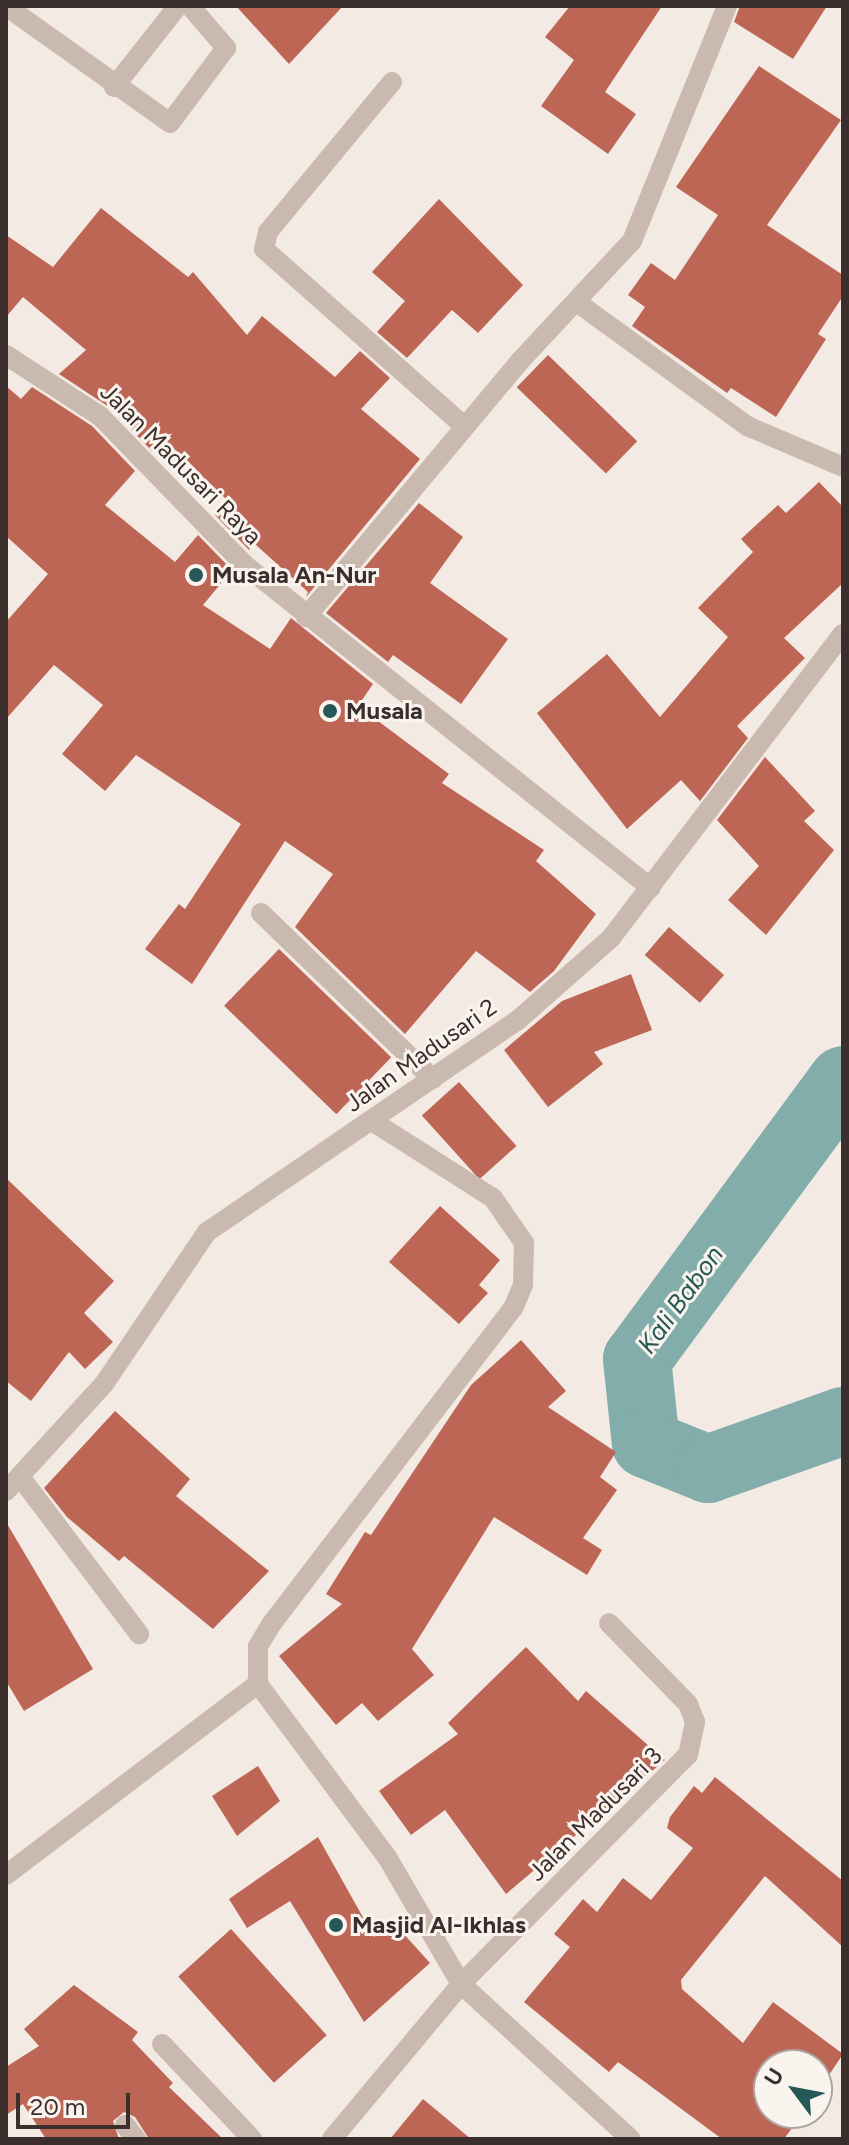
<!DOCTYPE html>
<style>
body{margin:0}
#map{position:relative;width:849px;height:2145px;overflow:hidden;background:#f2eae3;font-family:Figtree,sans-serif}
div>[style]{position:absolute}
.river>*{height:68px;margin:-34px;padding:0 34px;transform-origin:34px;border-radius:34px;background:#83adab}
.building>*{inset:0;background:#bd6656;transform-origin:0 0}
.minor>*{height:20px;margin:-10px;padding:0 10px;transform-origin:10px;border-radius:10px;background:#cab9af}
.dots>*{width:22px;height:22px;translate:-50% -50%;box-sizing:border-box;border:4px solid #faf4ef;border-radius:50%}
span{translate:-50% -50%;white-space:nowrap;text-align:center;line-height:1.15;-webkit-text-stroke:6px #faf4ef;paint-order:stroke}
.street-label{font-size:24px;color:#3a2f2c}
.poi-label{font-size:24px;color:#3a2f2c;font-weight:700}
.left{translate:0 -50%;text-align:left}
.water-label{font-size:26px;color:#255857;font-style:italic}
.frame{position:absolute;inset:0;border:8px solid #3a2f2c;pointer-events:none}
.north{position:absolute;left:753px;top:2049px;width:80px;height:80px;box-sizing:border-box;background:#faf4ef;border:2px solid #ada5a1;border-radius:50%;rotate:302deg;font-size:22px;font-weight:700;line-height:32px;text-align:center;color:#3a2f2c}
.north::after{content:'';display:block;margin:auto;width:28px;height:36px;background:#255857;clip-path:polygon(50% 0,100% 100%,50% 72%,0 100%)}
.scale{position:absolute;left:16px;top:2093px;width:114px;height:36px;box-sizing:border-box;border:4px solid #3a2f2c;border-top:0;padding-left:10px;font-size:24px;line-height:28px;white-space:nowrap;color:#3a2f2c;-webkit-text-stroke:6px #faf4ef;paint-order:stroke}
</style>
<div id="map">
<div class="river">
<i style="left:843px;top:1080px;width:347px;rotate:126.4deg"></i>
<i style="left:637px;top:1359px;width:85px;rotate:84deg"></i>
<i style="left:646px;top:1444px;width:67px;rotate:22deg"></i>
<i style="left:708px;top:1469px;width:143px;rotate:-19.6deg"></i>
</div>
<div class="building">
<i style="clip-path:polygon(236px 6px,343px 6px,289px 64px)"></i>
<i style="clip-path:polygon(570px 6px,662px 6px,605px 92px,636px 114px,608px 154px,541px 106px,574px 60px,545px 37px)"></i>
<i style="clip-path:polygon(740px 6px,827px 6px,793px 59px,734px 22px)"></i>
<i style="clip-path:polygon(759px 66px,841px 120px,767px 225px,843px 275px,843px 296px,818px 334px,826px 339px,776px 417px,731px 388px,727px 393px,632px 326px,645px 307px,628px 295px,651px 263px,675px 280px,718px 215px,676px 187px)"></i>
<i style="clip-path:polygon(439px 199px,523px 285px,478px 333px,452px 310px,407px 358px,377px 332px,405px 301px,372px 272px)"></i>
<i style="clip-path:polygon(101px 208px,188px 277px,193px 272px,247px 335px,262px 316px,335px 377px,360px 351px,390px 378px,361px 409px,420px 459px,306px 597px,308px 592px,255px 544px,249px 550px,215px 515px,227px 500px,163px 438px,152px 451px,109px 407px,59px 374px,86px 350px,23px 297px,6px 317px,6px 235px,53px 267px)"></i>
<i style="left:548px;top:355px;width:124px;height:45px;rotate:44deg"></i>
<i style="clip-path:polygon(6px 386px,21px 399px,32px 387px,92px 426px,135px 471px,105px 505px,175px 562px,198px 535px,232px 570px,203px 605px,270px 649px,291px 618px,373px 684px,358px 706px,449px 774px,442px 783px,544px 850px,536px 861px,596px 914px,554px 971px,530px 992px,476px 951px,405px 1034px,295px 927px,333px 874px,285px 841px,192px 984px,145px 949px,179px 904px,185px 909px,241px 824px,136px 755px,105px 791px,62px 754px,103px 705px,54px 665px,6px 719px,6px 622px,48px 574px,6px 536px)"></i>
<i style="clip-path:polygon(819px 482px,843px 507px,843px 583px,784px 638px,805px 658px,737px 726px,748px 738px,700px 801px,681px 780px,627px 829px,537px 713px,607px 654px,660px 717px,728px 637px,698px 608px,753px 552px,741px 539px,778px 505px,786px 513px)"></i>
<i style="clip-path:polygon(419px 503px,463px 537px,430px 583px,508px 639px,461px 704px,393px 655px,388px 662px,326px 613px)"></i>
<i style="clip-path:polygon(765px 757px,815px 811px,804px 821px,834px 850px,766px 935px,728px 900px,759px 866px,717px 820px)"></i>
<i style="left:669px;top:927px;width:73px;height:37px;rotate:41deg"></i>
<i style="left:279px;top:949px;width:156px;height:79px;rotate:44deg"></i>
<i style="clip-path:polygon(631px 974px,652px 1030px,594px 1052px,603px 1064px,548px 1107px,504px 1050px,562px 1001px)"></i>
<i style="left:459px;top:1082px;width:86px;height:50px;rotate:48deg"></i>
<i style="clip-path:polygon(6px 1178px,114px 1281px,84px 1313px,113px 1342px,85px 1369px,69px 1352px,31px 1401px,6px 1381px)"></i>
<i style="clip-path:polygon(440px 1206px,500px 1260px,479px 1285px,488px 1293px,459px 1324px,389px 1262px)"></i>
<i style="clip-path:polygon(521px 1340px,566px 1391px,548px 1407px,616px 1452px,600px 1477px,617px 1490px,583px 1538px,602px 1550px,587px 1575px,494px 1517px,412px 1649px,434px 1675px,378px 1721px,362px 1703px,336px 1725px,279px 1656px,342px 1604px,326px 1594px,365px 1532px,371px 1535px,471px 1385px)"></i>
<i style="clip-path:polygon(115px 1411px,190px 1479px,176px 1496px,269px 1571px,213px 1629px,124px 1556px,119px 1561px,67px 1517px,44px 1488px)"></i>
<i style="clip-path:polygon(6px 1522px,93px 1669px,24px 1711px,6px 1681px)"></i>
<i style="clip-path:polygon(526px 1647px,578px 1701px,586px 1691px,665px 1760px,506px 1894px,445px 1810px,411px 1835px,379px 1791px,458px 1734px,448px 1723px)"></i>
<i style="clip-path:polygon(258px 1766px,280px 1801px,237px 1836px,212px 1796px)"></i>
<i style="clip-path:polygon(715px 1777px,843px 1881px,843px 1947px,765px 1876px,681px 1980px,682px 1989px,743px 2043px,773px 2002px,843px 2054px,817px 2093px,817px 2065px,769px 2065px,769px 2113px,803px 2113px,784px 2139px,722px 2139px,618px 2062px,609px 2072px,524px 2002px,570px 1947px,554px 1934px,583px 1899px,597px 1912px,623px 1878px,651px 1900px,693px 1848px,667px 1828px,670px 1817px,694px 1786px,702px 1793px)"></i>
<i style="clip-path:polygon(318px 1837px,374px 1937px,392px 1921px,430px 1963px,364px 2022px,290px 1901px,247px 1928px,229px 1899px)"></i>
<i style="left:231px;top:1929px;width:143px;height:71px;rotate:48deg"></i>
<i style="clip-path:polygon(74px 1985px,138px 2032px,132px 2040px,173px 2083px,169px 2087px,223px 2139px,149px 2139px,135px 2117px,124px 2112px,113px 2121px,119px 2139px,46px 2139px,23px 2104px,6px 2115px,6px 2067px,39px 2046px,24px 2029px)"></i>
<i style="clip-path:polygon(423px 2099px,471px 2139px,390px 2139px)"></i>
</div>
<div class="minor">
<i style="left:6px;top:6px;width:201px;rotate:35.5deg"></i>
<i style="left:170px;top:123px;width:94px;rotate:-53.3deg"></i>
<i style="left:226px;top:48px;width:55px;rotate:-130.6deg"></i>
<i style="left:392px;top:82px;width:195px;rotate:129.6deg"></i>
<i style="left:268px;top:232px;width:17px;rotate:103deg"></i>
<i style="left:264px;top:249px;width:267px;rotate:41.5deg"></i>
<i style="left:114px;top:87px;width:103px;rotate:-51.7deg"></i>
<i style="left:578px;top:303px;width:209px;rotate:36deg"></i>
<i style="left:747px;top:426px;width:104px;rotate:23.1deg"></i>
<i style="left:6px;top:355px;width:112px;rotate:33deg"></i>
<i style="left:100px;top:416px;width:209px;rotate:45.8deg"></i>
<i style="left:246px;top:566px;width:517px;rotate:38.49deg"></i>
<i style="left:306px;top:617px;width:334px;rotate:-50.1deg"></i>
<i style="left:520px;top:361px;width:164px;rotate:-47deg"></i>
<i style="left:632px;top:241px;width:253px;rotate:-68deg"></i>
<i style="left:261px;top:913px;width:239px;rotate:44deg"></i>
<i style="left:372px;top:1121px;width:143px;rotate:32.5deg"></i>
<i style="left:493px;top:1198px;width:55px;rotate:55.4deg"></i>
<i style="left:524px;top:1243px;width:42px;rotate:91.4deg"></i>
<i style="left:523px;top:1285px;width:25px;rotate:113deg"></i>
<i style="left:513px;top:1308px;width:397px;rotate:127.4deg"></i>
<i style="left:272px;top:1623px;width:27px;rotate:121deg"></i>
<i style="left:258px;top:1646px;width:38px;rotate:90deg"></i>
<i style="left:258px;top:1684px;width:216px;rotate:53.3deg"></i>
<i style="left:387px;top:1857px;width:147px;rotate:59.8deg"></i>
<i style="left:461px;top:1984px;width:230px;rotate:42.4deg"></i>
<i style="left:21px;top:1478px;width:196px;rotate:52.9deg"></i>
<i style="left:6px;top:1491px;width:145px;rotate:-47.5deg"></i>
<i style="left:104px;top:1384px;width:184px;rotate:-55.9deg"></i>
<i style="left:207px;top:1232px;width:376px;rotate:-34.3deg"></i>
<i style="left:518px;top:1020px;width:124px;rotate:-41.4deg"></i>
<i style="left:611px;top:938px;width:382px;rotate:-52.7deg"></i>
<i style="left:6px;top:1875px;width:316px;rotate:-37.2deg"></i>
<i style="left:162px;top:2044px;width:131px;rotate:46.5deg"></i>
<i style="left:125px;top:2125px;width:18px;rotate:52deg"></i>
<i style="left:332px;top:2139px;width:202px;rotate:-50.2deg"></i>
<i style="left:461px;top:1984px;width:322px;rotate:-45.3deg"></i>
<i style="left:688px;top:1755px;width:34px;rotate:-78deg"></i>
<i style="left:695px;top:1722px;width:19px;rotate:-111deg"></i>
<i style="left:688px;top:1704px;width:113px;rotate:-134.3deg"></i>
</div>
<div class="dots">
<i style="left:196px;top:575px;background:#255857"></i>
<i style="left:330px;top:711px;background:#255857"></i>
<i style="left:336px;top:1925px;background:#255857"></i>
</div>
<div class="street-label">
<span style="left:181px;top:464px;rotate:45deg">Jalan Madusari Raya</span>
<span style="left:421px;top:1055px;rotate:-35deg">Jalan Madusari 2</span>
<span style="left:595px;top:1814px;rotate:-45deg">Jalan Madusari 3</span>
</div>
<div class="poi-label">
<span class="left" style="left:212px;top:575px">Musala An-Nur</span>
<span class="left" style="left:346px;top:711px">Musala</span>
<span class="left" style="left:352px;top:1925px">Masjid Al-Ikhlas</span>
</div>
<div class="water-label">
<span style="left:681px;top:1300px;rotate:-54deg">Kali Babon</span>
</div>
<div class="frame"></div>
<div class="north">U</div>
<div class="scale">20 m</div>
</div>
